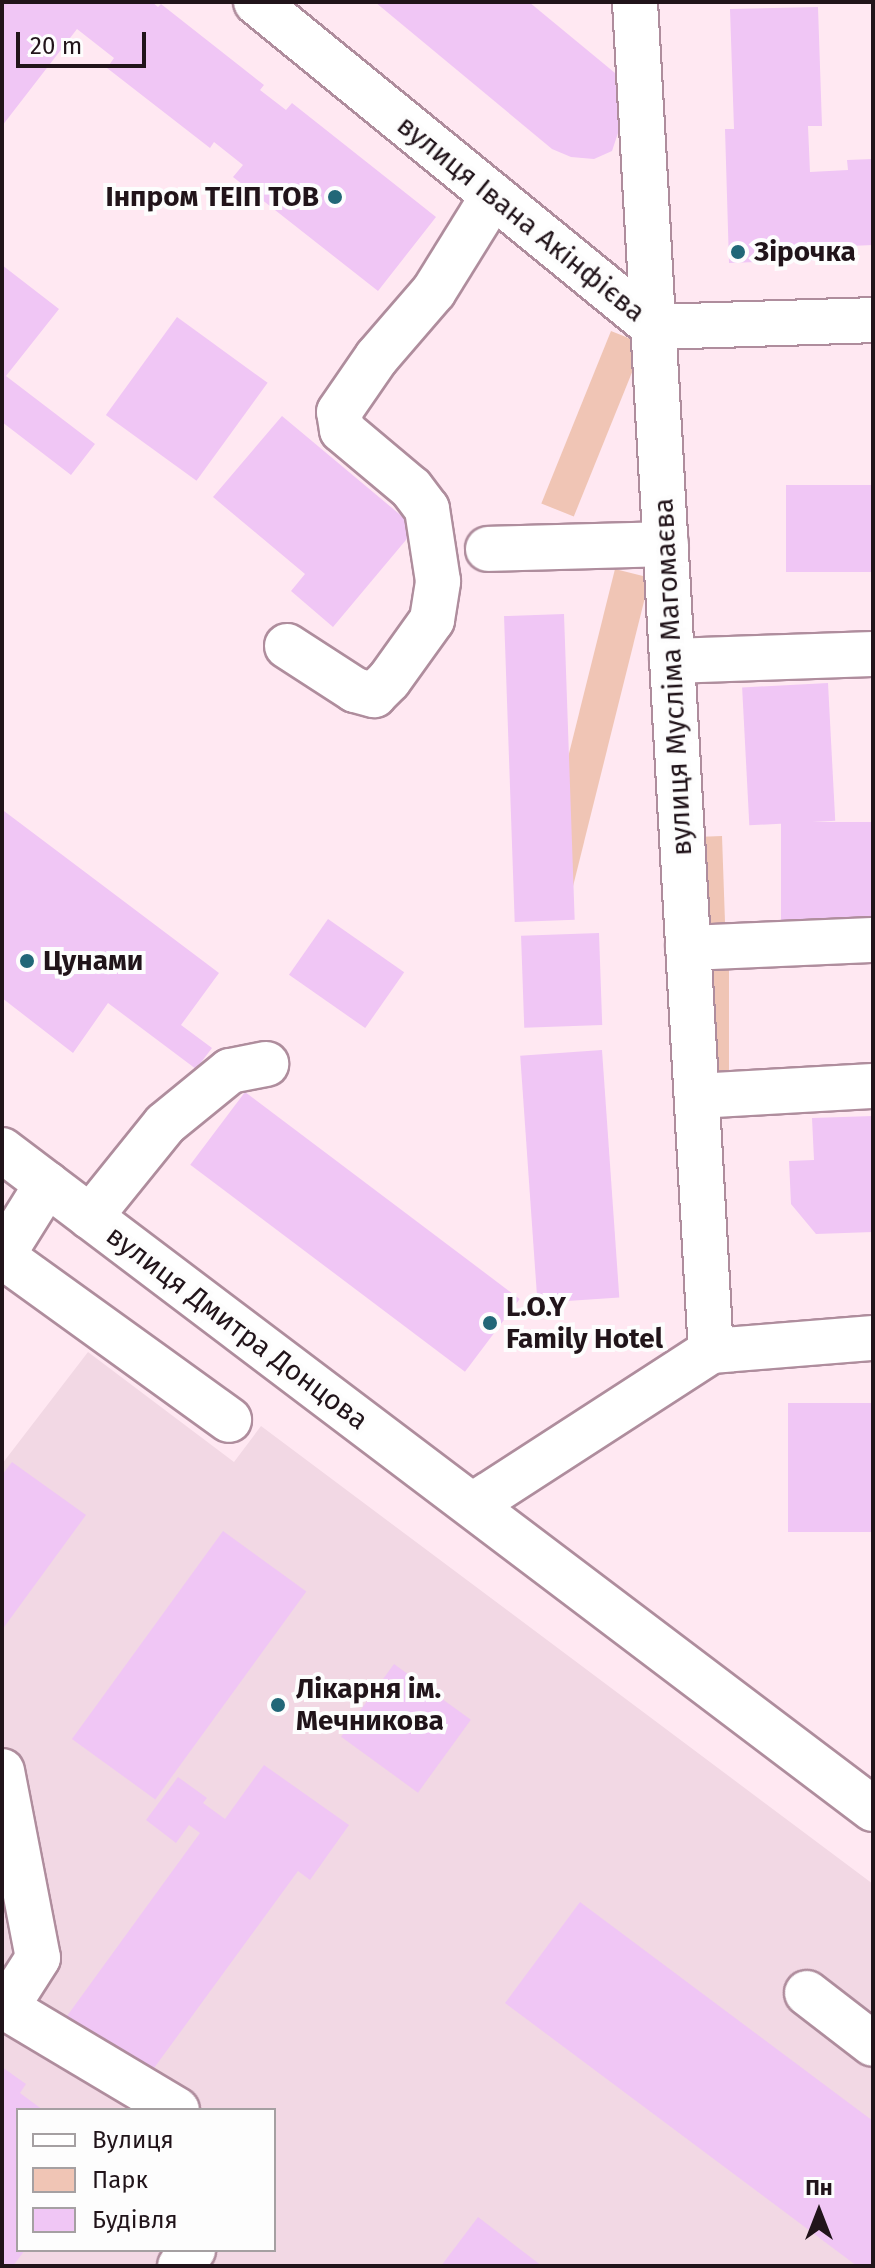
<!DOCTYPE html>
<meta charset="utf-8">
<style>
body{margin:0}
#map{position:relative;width:875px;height:2268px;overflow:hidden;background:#ffe8f2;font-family:"Fira Sans",sans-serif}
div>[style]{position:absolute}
.built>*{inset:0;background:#f2d8e4}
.green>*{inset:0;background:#f0c5b5;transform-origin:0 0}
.building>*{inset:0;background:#f0c6f5;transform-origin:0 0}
.roads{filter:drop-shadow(2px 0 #af8d9d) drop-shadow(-2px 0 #af8d9d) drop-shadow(0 2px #af8d9d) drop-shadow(0 -2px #af8d9d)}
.minor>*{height:44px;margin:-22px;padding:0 22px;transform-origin:22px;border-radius:22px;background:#fff}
.dots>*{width:22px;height:22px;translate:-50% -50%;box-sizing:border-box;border:4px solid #fdfdfd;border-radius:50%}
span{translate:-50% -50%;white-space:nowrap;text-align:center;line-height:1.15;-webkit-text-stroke:8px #fdfdfd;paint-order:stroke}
.poi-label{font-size:28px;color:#21141a;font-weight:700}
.right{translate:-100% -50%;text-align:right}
.left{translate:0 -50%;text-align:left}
.street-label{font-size:28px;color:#21141a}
.frame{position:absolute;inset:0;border:4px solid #21141a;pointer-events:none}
.legend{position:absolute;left:16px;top:2108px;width:260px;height:144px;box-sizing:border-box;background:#fdfdfd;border:2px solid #a5a0a2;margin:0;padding:10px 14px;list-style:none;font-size:24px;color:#21141a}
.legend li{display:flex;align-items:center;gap:16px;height:40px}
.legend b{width:40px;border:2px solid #a5a0a2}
.north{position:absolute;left:779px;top:2172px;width:80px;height:80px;-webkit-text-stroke:6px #fdfdfd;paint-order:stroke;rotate:0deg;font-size:22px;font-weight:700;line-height:32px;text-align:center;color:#21141a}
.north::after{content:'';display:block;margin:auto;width:28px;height:36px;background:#21141a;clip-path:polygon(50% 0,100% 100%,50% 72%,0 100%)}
.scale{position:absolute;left:16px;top:32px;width:130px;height:36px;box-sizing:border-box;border:4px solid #21141a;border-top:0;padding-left:10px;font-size:24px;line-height:28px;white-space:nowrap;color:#21141a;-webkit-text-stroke:6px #fdfdfd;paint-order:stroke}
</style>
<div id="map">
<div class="built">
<i style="clip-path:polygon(evenodd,88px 1352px,234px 1462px,261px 1426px,873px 1884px,873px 2266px,2px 2266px,2px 1464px,88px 1352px,18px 2110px,274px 2110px,274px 2250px,18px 2250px,18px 2110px)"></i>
</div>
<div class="green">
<i style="left:611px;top:331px;width:35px;height:186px;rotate:22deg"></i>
<i style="left:615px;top:569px;width:36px;height:343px;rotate:14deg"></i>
<i style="left:722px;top:836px;width:100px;height:26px;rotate:88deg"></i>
<i style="left:703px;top:962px;width:26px;height:124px"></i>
</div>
<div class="building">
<i style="clip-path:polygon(2px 2px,152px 2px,158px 7px,161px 4px,264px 85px,260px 90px,286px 110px,292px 103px,436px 217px,378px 291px,233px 177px,243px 165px,214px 142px,210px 148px,107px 68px,114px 58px,77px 29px,2px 126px)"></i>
<i style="clip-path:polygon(375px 2px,529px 2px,615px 73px,619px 130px,612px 151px,594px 159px,571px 157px,552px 149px)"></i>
<i style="clip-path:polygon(818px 7px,822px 126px,808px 126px,810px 172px,848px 170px,847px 160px,873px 159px,873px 245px,850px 246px,851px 259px,729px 263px,725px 129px,734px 129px,730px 9px)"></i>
<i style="clip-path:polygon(2px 265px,59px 309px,6px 376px,95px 444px,71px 475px,2px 422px)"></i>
<i style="left:177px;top:317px;width:112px;height:121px;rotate:36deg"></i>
<i style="clip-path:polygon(282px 416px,416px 528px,333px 627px,291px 591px,305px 574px,213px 497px)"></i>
<i style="left:873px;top:485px;width:87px;height:87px;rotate:90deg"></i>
<i style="left:564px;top:614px;width:306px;height:60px;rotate:88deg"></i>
<i style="left:828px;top:683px;width:138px;height:86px;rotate:87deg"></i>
<i style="clip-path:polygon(4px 811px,219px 973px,181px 1025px,212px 1048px,196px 1069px,108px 1003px,73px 1053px,2px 998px)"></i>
<i style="left:873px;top:822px;width:98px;height:92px;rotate:90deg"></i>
<i style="left:328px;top:919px;width:93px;height:68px;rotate:35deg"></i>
<i style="left:599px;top:933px;width:92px;height:78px;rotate:88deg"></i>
<i style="left:602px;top:1050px;width:248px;height:82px;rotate:86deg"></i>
<i style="left:245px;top:1092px;width:344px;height:91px;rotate:37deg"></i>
<i style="clip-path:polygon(873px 1116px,873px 1232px,816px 1234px,791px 1204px,789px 1161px,814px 1160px,812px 1118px)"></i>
<i style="left:873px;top:1403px;width:129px;height:85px;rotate:90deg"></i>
<i style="clip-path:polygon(12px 1462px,86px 1515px,2px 1630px,2px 1475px)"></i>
<i style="left:223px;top:1531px;width:103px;height:257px;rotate:36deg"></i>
<i style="left:394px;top:1664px;width:95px;height:90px;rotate:36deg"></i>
<i style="clip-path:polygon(264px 1765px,349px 1825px,310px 1880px,298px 1871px,149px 2075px,67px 2016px,200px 1833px,189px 1825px,176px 1843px,146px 1820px,178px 1777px,207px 1798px,203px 1803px,225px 1819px)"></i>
<i style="clip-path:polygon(580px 1902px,873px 2121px,873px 2266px,857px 2266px,505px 2003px)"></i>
<i style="clip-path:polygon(2px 2067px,26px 2084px,20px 2093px,43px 2110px,18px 2110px,18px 2250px,25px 2250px,13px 2266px,2px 2266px)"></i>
<i style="clip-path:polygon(478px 2217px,542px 2266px,441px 2266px)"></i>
</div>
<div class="roads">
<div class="minor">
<i style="left:256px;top:2px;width:514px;rotate:39.23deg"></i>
<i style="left:654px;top:327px;width:219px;rotate:-1.8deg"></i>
<i style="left:635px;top:2px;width:1351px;rotate:86.78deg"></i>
<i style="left:488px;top:549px;width:178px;rotate:-1.6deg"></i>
<i style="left:287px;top:646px;width:81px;rotate:32.9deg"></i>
<i style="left:355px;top:690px;width:20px;rotate:15deg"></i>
<i style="left:374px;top:695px;width:21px;rotate:-45deg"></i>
<i style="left:389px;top:680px;width:74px;rotate:-54.4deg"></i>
<i style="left:432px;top:620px;width:39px;rotate:-81deg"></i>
<i style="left:438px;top:581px;width:73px;rotate:-98.7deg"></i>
<i style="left:427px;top:509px;width:26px;rotate:-127deg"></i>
<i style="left:411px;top:488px;width:90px;rotate:-140deg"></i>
<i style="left:342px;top:430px;width:18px;rotate:-99deg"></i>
<i style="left:339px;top:412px;width:67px;rotate:-55.4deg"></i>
<i style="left:377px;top:357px;width:87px;rotate:-49.2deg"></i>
<i style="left:434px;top:291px;width:112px;rotate:-58.2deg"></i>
<i style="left:672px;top:661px;width:201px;rotate:-2deg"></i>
<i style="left:688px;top:948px;width:185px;rotate:-2.5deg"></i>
<i style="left:697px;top:1096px;width:176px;rotate:-3.3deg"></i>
<i style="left:2px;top:1150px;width:1092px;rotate:37.11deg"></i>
<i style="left:47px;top:1184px;width:85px;rotate:122deg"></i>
<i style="left:2px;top:1256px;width:280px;rotate:35.8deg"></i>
<i style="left:90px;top:1217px;width:119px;rotate:-51.1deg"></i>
<i style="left:165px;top:1124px;width:84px;rotate:-39.2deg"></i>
<i style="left:230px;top:1071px;width:37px;rotate:-11deg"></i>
<i style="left:473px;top:1505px;width:283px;rotate:-32.9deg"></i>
<i style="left:711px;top:1351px;width:163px;rotate:-4.6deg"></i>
<i style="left:2px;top:1771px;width:190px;rotate:79.1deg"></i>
<i style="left:38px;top:1958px;width:59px;rotate:122.6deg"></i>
<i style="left:6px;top:2008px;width:199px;rotate:30.8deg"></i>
<i style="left:807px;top:1993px;width:83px;rotate:37.7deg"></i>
<i style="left:180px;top:2266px;width:21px;rotate:-51deg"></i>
</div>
</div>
<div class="dots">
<i style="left:335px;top:197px;background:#226778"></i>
<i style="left:738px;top:252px;background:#226778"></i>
<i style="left:27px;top:961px;background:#226778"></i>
<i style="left:490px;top:1323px;background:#226778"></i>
<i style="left:278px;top:1705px;background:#226778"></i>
</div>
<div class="poi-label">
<span class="right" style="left:319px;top:197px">Інпром ТЕІП ТОВ</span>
<span class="left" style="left:754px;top:252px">Зірочка</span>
<span class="left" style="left:43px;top:961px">Цунами</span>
<span class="left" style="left:506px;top:1323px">L.O.Y<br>Family Hotel</span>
<span class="left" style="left:296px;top:1705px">Лікарня ім.<br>Мечникова</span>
</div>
<div class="street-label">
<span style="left:521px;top:219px;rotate:39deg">вулиця Івана Акінфієва</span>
<span style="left:673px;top:677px;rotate:-93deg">вулиця Мусліма Магомаєва</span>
<span style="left:237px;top:1328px;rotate:37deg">вулиця Дмитра Донцова</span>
</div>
<div class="frame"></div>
<ul class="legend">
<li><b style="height:10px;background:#fff"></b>Вулиця</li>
<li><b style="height:22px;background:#f0c5b5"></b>Парк</li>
<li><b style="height:22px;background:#f0c6f5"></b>Будівля</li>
</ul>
<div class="north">Пн</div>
<div class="scale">20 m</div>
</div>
